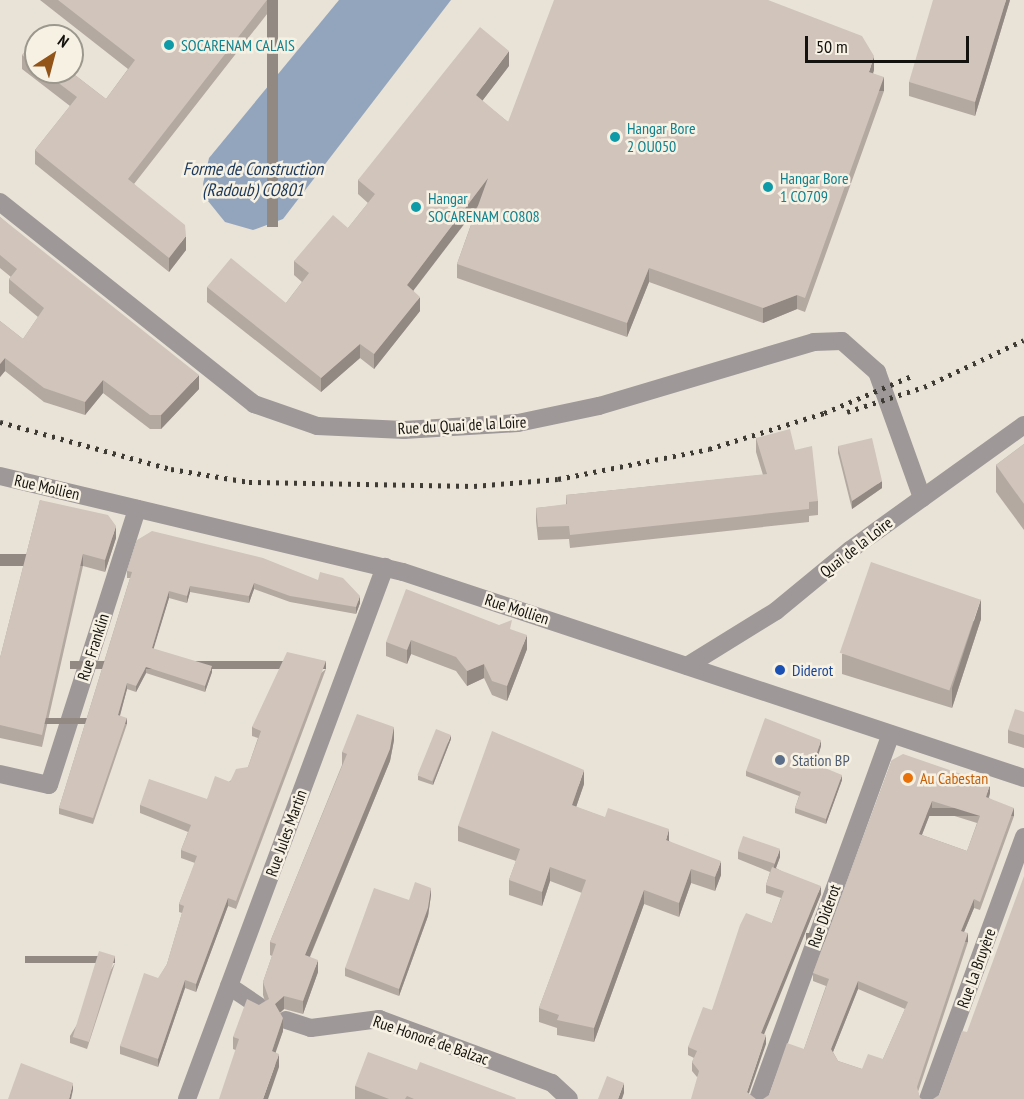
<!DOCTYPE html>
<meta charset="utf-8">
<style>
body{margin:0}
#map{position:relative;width:1024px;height:1099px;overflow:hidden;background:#e9e3d7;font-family:"PT Sans Narrow",sans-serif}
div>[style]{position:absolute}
.water>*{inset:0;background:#93a5bd}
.minor>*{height:18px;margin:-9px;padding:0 9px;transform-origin:9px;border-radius:9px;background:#9f9899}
.rail>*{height:4.5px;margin-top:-2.25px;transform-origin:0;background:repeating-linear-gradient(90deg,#3e3b35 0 3px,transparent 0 9px)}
.wall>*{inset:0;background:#b3a9a1}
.shaded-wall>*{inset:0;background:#928983;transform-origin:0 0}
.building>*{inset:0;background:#d0c4bb;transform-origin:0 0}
.dots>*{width:16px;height:16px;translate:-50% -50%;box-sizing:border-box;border:3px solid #f7f1e4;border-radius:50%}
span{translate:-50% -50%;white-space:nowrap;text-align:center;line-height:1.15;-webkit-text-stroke:5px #f7f1e4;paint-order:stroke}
.culture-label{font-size:16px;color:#0d838f}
.left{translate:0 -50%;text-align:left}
.street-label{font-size:16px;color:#14120e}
.transit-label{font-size:16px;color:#164399}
.service-label{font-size:16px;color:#4e5e75}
.food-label{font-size:16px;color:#c56008}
.water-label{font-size:18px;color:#1c395b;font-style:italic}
.north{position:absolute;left:24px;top:24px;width:60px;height:60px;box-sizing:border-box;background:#f7f1e4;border:2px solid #9c988e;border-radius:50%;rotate:36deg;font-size:16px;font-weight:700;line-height:24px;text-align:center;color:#14120e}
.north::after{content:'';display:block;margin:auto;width:21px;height:27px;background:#925418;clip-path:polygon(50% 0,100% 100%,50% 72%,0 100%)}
.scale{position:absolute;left:805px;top:36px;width:164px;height:27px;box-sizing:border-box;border:3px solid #14120e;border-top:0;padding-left:8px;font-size:18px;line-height:21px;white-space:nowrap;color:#14120e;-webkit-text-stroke:4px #f7f1e4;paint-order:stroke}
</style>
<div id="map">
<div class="water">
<i style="clip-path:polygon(339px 0,451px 0,283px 219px,253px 230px,225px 222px,208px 201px,203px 184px,209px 158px)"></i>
</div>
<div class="minor">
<i style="left:0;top:202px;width:325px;rotate:38.5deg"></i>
<i style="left:254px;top:404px;width:67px;rotate:19.2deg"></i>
<i style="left:317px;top:426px;width:87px;rotate:2.6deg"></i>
<i style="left:404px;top:430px;width:114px;rotate:-3.5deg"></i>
<i style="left:518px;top:423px;width:83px;rotate:-11.9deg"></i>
<i style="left:599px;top:406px;width:224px;rotate:-16.6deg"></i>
<i style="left:814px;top:342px;width:28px;rotate:-2deg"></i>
<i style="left:842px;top:341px;width:47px;rotate:41.5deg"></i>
<i style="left:877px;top:372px;width:134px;rotate:70.3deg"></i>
<i style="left:0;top:476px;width:414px;rotate:13.4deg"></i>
<i style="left:403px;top:572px;width:654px;rotate:18.35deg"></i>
<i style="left:687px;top:666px;width:105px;rotate:-31.7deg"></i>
<i style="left:776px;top:611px;width:96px;rotate:-39.5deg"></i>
<i style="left:850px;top:550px;width:214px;rotate:-35.7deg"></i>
<i style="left:0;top:774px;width:50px;rotate:12.7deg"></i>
<i style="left:49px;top:785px;width:290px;rotate:-72.3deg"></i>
<i style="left:229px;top:986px;width:36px;rotate:34deg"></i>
<i style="left:286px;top:1020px;width:26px;rotate:18deg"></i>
<i style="left:311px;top:1028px;width:69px;rotate:-7.5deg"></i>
<i style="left:379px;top:1019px;width:184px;rotate:20.3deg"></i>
<i style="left:552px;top:1083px;width:23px;rotate:43deg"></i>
<i style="left:187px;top:1099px;width:568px;rotate:-69.59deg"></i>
<i style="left:758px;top:1099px;width:388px;rotate:-70deg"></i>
<i style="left:928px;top:1099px;width:279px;rotate:-69.9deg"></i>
</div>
<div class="rail">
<i style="left:847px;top:412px;width:81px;rotate:-18deg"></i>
<i style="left:924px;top:387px;width:110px;rotate:-25.2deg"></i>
<i style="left:0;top:422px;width:177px;rotate:15.4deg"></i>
<i style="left:171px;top:469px;width:79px;rotate:9.5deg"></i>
<i style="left:249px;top:482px;width:225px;rotate:1deg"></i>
<i style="left:474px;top:486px;width:84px;rotate:-4.8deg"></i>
<i style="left:558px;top:479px;width:154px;rotate:-11.2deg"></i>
<i style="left:709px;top:449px;width:121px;rotate:-17.4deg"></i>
<i style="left:824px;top:413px;width:98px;rotate:-22.9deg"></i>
</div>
<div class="wall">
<i style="clip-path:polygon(40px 0,278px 0,134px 184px,186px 250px,169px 272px,35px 164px,35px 150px,70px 106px,22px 69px,22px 55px,36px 44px,36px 72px,71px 72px,106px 99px,128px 69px)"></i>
<i style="clip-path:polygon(1010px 0,975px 116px,909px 96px,909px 82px)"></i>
<i style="clip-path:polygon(509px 66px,482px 101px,508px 122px,874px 70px,873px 73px,884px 91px,805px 312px,797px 309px,763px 323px,649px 282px,627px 337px,457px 278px,457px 264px,478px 205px,413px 290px,420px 311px,374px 369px,360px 358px,321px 392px,207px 302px,207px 287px,286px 303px,302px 282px,294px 275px,294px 261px,348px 228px,368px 203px,358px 194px,358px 180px)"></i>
<i style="clip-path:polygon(0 217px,199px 389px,161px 429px,150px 429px,103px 393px,85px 415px,44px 402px,5px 371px,0 377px,0 321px,23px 339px,38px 317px,9px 293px,9px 279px,11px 277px,0 268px)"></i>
<i style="clip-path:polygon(756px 438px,795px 450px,818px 501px,818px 515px,809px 516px,809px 522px,570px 548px,569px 539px,538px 540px,536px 521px,536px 508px,566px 505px,566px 495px,763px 475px,756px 452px)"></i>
<i style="clip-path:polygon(1024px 444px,1024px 530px,996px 492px,996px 465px)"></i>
<i style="clip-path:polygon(838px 446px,882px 488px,852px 509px,838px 453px)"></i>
<i style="clip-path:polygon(40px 500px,116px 538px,105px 572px,83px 566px,42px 747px,0 738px,0 658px)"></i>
<i style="clip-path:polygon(137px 540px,360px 603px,356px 614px,290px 602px,254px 589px,249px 603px,190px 592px,187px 603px,169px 598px,153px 649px,212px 672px,205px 692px,146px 673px,136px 692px,127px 689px,120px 716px,127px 724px,93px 824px,59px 814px,59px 808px,130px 578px,127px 578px,127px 571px)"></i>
<i style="clip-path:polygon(981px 619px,952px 708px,842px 674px,842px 654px)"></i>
<i style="clip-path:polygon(512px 630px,527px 649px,507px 701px,492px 695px,484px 678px,467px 686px,456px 671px,411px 654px,407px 664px,386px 656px,386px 642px)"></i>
<i style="clip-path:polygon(326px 669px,236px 909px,228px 906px,196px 992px,185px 988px,158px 1067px,120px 1054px,120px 1046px,167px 964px,182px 913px,179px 912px,179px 904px,195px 863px,181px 858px,181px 850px,188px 832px,140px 813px,140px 805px,207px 799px,248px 767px,258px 738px,252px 736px,252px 727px)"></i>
<i style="clip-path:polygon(1024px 712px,1024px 748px,1008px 743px,1008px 730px)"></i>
<i style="clip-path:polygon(451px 739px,433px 785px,418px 780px,418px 776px)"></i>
<i style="clip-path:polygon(394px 740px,390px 761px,310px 957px,318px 972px,303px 1014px,284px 1009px,280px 1013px,283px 1031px,275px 1052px,279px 1067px,233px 1049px,233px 1037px,259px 1005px,265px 1001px,263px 995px,263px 982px,272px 956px,270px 955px,270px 942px,342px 765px,342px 752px)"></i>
<i style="clip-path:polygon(821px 746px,818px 757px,822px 763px,822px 766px,842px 780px,826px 824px,795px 813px,795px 808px,799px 796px,746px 776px,746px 771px)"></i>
<i style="clip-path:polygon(evenodd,892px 760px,990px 793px,989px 798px,1014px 816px,980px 910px,974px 908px,964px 932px,968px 942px,918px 1092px,920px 1098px,769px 1095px,804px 1049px,826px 986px,813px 981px,813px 973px,892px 760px,932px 809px,977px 823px,967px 851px,922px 835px,932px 809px,892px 760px,858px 989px,905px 1009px,883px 1059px,862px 1069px,838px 1061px,833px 1052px,858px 989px)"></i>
<i style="clip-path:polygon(584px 784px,576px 807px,669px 841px,721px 875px,715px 891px,691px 883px,679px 917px,644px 904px,594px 1042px,557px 1035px,557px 1028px,539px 1022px,539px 1008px,582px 893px,550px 881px,542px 906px,509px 895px,509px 880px,516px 861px,458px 841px,458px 826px)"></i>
<i style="clip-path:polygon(738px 851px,780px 857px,776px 868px,821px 894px,763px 1034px,766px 1044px,697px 1077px,692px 1071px,692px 1062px,694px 1058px,688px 1055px,688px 1047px,712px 1010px,772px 923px,781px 898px,766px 893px,766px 885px,770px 872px,738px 859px)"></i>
<i style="clip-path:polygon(431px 895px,428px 916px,399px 996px,345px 976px,345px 968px,409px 900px)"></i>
<i style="clip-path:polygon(115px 963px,87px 1049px,70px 1043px,70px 1036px)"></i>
<i style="clip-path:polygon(417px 1070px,516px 1099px,355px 1099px,355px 1086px)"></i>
</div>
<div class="shaded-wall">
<i style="left:267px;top:0;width:11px;height:227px"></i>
<i style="clip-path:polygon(1006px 0,1010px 0,975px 116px,975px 102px)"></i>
<i style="clip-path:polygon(509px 51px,509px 66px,476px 109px,476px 95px)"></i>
<i style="clip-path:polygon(874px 56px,874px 70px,869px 86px,869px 72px)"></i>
<i style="left:884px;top:77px;width:14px;height:235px;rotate:90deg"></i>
<i style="clip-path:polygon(488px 178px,488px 193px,407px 299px,407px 285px)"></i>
<i style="clip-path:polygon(186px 236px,186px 250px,169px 272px,169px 258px)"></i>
<i style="clip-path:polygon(649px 268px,649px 282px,627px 337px,627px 323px)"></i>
<i style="clip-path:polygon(797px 295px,797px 309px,763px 323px,763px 308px)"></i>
<i style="clip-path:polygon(420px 297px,420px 311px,374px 369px,374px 354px)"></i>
<i style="clip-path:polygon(360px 344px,360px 358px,321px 392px,321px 378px)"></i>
<i style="clip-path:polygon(5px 358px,5px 371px,0 377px,0 364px)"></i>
<i style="clip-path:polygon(199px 375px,199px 389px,161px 429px,161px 415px)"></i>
<i style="clip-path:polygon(103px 380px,103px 393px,85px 415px,85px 402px)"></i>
<i style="clip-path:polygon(882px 481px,882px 488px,852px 509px,852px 501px)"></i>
<i style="clip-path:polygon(116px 526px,116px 538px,105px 572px,105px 560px)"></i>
<i style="left:83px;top:554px;width:12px;height:186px;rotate:90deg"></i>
<i style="clip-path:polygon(254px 583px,254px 589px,249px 603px,249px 596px)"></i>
<i style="clip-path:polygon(190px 586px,190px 592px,187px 603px,187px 596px)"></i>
<i style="clip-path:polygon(169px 591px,169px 598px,152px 654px,152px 648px)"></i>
<i style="clip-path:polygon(360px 596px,360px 603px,356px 614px,356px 607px)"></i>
<i style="clip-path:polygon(981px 599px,981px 619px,952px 708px,952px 688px)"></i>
<i style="clip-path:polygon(527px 635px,527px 649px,507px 701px,507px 686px)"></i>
<i style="clip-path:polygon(411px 640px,411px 654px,407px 664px,407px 650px)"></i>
<i style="left:326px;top:661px;width:8px;height:256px;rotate:90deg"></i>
<i style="clip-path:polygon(484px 664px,484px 678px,467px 686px,467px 671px)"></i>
<i style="clip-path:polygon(212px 666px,212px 672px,205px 692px,205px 686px)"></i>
<i style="clip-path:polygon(146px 667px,146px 673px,136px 692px,136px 686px)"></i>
<i style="clip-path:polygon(127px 683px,127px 689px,118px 722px,118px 715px)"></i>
<i style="left:127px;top:718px;width:6px;height:106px;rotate:90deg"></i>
<i style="clip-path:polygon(394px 727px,394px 740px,390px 761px,305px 968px,305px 955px)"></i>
<i style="clip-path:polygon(451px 735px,451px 739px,433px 785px,433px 782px)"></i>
<i style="clip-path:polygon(821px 740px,821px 746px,816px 761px,816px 756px)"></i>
<i style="clip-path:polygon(584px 770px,584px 784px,572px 819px,572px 805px)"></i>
<i style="clip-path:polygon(842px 775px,842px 780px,826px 824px,826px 819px)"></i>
<i style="clip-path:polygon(990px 784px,990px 793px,986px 805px,986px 797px)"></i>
<i style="clip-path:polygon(932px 801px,932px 809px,919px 842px,919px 834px)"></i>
<i style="left:1014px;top:808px;width:8px;height:100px;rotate:90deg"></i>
<i style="clip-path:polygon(669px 829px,669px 844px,666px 840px)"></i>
<i style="clip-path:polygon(780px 849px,780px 857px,774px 873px,774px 866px)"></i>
<i style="clip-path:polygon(721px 861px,721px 875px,715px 891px,715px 877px)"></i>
<i style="clip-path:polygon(550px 867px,550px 881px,542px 906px,542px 892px)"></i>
<i style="clip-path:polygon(691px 869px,691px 883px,679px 917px,679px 903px)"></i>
<i style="clip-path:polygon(821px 886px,821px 894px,761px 1042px,761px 1033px)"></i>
<i style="clip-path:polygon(431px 888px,431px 895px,428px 916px,399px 996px,399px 989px)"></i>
<i style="clip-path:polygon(644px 890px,644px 904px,594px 1042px,594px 1028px)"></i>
<i style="clip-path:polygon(228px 898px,228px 906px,196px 992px,196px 984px)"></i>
<i style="clip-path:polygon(974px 899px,974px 908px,961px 939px,961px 931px)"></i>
<i style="left:968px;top:933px;width:9px;height:162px;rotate:90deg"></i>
<i style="left:115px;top:956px;width:7px;height:90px;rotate:90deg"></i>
<i style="clip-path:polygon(318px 960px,318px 972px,303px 1014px,303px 1001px)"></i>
<i style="clip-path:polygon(185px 980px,185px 988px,158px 1067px,158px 1059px)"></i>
<i style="clip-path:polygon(858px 981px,858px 989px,831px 1057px,831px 1049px)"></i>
<i style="clip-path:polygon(284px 996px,284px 1009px,275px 1017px,275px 1004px)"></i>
<i style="clip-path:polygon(283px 1018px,283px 1031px,272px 1063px,272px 1051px)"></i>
<i style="clip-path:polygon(766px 1035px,766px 1044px,747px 1099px,747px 1092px)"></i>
<i style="clip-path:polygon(279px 1054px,279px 1067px,268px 1099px,263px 1099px)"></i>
<i style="clip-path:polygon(73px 1083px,73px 1090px,71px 1099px,69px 1099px)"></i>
<i style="clip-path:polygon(624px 1083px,624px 1093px,622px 1099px,618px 1099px)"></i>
</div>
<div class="building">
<i style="clip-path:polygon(58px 0,267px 0,128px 179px,185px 225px,186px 236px,169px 258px,35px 150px,77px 97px,44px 72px,71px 72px,106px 99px,135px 60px)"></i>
<i style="clip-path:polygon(554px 0,768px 0,862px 36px,874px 56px,869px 72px,884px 77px,805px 298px,797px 295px,763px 308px,649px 268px,627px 323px,457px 264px,488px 178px,407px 285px,420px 297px,374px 354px,360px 344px,321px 378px,207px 287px,231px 258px,286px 303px,309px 273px,294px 261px,333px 215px,348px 228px,375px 194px,358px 180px,480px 27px,509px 51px,476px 95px,508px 122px)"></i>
<i style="clip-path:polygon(933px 0,1006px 0,975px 102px,909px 82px)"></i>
<i style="clip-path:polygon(33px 41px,36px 44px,36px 66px,22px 55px)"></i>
<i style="clip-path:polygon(0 217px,199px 375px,161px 415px,150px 415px,103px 380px,85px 402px,44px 388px,5px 358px,0 364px,0 321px,23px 339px,44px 308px,9px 279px,17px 269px,0 255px)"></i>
<i style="clip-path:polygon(790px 429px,795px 450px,812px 446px,818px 501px,809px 502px,809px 509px,570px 535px,569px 526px,538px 527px,536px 508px,567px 504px,566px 495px,767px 474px,756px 438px)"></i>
<i style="clip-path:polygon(872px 438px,882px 481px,852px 501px,838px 446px)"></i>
<i style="clip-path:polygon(1024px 444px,1024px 504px,996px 465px)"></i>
<i style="clip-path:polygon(40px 500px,108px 515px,116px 526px,105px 560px,83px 554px,42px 735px,0 725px,0 658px)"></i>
<i style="clip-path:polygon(152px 531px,263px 558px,318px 580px,320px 572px,343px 578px,360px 596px,356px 607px,290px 596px,254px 583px,249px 596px,190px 586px,187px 596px,169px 591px,152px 648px,212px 666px,205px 686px,146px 667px,136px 686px,127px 683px,118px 715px,127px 718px,93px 818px,59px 808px,132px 572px,127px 571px,137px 540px)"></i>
<i style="left:871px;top:562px;width:116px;height:96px;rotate:19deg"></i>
<i style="clip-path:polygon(406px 589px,499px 625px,512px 620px,510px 629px,527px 635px,507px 686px,492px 681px,484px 664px,467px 671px,456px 657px,411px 640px,407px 650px,386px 642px)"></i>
<i style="clip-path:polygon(287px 652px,326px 661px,236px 901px,228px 898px,196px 984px,185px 980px,158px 1059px,120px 1046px,144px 973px,158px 978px,167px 964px,184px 906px,179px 904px,197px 856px,181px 850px,191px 825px,140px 805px,149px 779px,207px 799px,215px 776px,230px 782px,236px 769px,248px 767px,261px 731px,252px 727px)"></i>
<i style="clip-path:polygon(1015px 709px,1024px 712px,1024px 735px,1008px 730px)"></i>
<i style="clip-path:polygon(357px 714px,394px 727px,390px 749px,305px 955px,318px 960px,303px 1001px,284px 996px,275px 1004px,283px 1018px,272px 1051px,279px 1054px,263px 1099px,219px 1099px,239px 1039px,233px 1037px,247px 999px,259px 1005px,269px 999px,263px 982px,276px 944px,270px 942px,347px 754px,342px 752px)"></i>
<i style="clip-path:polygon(765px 718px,821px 740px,816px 756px,822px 758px,820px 766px,842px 775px,826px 819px,795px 808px,801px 792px,746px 771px)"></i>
<i style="left:436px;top:729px;width:16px;height:50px;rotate:22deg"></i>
<i style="clip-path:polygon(492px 731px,584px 770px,572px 805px,605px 817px,608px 808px,669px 829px,666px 840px,721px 861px,715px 877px,691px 869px,679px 903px,644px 890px,594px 1028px,557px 1020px,559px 1015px,539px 1008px,586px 880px,550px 867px,542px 892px,509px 880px,520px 849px,458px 826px)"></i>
<i style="clip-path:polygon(evenodd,903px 754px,990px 784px,986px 797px,1014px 808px,980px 902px,974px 899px,961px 931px,968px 933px,917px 1087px,920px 1098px,922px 1099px,763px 1099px,769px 1095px,787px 1043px,804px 1049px,829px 979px,813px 973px,892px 760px,903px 754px,932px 801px,980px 816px,967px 851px,919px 834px,932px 801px,903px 754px,858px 981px,908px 1002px,883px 1059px,868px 1054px,862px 1069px,838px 1061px,831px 1049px,858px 981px)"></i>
<i style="left:743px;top:836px;width:39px;height:16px;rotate:19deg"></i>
<i style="clip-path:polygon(772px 867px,821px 886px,761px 1033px,766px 1035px,747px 1092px,756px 1099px,691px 1099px,699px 1071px,692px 1062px,697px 1051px,688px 1047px,703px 1007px,712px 1010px,740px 925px,746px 913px,772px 923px,784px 891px,766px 885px)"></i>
<i style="clip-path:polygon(1024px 876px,1024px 1099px,933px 1099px,939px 1095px,962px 1031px,967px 1032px)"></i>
<i style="clip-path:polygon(415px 882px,431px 888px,428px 908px,399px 989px,345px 968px,374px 888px,409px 900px)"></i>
<i style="left:99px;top:951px;width:17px;height:90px;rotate:17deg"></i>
<i style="clip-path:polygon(368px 1052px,417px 1070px,420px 1062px,516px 1098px,515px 1099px,414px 1099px,407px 1096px,405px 1099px,389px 1099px,355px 1086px)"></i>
<i style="clip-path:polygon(21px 1063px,73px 1083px,69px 1099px,8px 1099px)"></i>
<i style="clip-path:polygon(607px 1076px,624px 1083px,618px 1099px,598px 1099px)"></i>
</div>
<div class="dots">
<i style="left:169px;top:45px;background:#0f9aa8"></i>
<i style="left:615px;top:137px;background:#0f9aa8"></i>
<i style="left:768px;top:187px;background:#0f9aa8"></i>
<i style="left:416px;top:207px;background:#0f9aa8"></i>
<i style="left:780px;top:670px;background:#1a4fb4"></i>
<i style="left:780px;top:760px;background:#5c6f8a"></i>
<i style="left:908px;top:778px;background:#e8710a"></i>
</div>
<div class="culture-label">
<span class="left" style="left:181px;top:45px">SOCARENAM CALAIS</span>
<span class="left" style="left:627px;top:137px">Hangar Bore<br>2 OU050</span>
<span class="left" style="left:780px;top:187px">Hangar Bore<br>1 CO709</span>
<span class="left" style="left:428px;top:207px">Hangar<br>SOCARENAM CO808</span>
</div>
<div class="street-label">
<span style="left:462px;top:425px;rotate:-3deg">Rue du Quai de la Loire</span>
<span style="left:47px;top:487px;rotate:13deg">Rue Mollien</span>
<span style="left:856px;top:547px;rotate:-38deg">Quai de la Loire</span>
<span style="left:517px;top:609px;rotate:18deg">Rue Mollien</span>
<span style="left:93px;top:647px;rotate:-72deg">Rue Franklin</span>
<span style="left:286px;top:833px;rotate:-70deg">Rue Jules Martin</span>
<span style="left:824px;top:916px;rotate:-70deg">Rue Diderot</span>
<span style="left:976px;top:968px;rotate:-70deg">Rue La Bruyère</span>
<span style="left:431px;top:1040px;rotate:19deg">Rue Honoré de Balzac</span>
</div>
<div class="transit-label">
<span class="left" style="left:792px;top:670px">Diderot</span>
</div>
<div class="service-label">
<span class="left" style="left:792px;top:760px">Station BP</span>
</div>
<div class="food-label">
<span class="left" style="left:920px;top:778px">Au Cabestan</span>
</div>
<div class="water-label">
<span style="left:253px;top:180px">Forme de Construction<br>(Radoub) CO801</span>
</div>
<div class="north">N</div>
<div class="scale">50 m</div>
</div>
